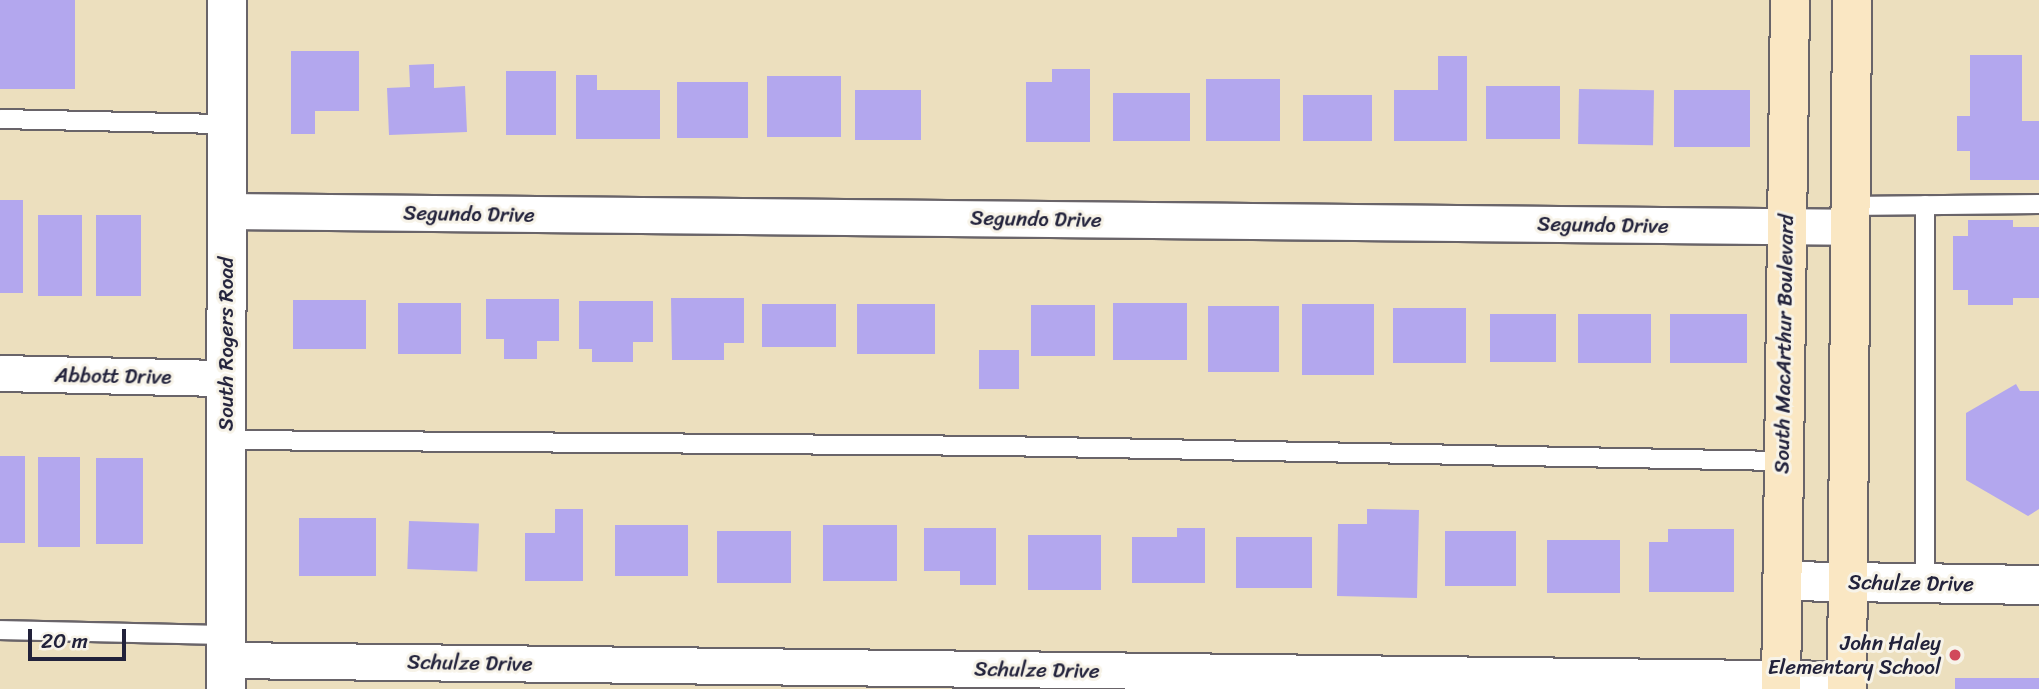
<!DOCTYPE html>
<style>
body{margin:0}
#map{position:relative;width:2039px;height:689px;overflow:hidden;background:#ecdfbe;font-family:Sriracha,sans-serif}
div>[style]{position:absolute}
.building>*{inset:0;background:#b3a7ee;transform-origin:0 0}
.roads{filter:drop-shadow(2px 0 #696469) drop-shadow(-2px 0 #696469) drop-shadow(0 2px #696469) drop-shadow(0 -2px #696469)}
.service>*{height:18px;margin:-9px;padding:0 9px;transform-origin:9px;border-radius:9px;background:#fff}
.minor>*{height:35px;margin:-17.5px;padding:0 17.5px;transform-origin:17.5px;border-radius:17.5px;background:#fff}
.tertiary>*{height:38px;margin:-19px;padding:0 19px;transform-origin:19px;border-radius:19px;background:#fff}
.secondary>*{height:38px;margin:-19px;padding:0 19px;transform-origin:19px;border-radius:19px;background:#fae7c3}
.dots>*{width:19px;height:19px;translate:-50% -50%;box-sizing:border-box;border:4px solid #f7f3e8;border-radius:50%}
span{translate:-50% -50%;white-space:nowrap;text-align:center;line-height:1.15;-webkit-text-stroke:6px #f7f3e8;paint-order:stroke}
.street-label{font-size:21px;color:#22223b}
.poi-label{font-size:21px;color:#22223b}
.right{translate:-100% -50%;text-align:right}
.scale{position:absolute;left:28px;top:629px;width:98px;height:32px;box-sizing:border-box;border:4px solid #22223b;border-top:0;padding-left:9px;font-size:21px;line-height:24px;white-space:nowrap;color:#22223b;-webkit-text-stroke:5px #f7f3e8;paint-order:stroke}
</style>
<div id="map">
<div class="building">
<i style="left:0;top:0;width:75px;height:89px"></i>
<i style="clip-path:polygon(291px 51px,359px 51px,359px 111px,315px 111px,315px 134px,291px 134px)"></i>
<i style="clip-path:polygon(1970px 55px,2022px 55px,2022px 121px,2039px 121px,2039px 180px,1970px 180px,1970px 151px,1957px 151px,1957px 116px,1970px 116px)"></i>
<i style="clip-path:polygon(1438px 56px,1467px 56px,1467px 141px,1394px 141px,1394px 90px,1438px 90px)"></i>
<i style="clip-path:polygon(434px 64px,434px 88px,465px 86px,467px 132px,389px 135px,387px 88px,410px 87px,409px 65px)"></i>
<i style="clip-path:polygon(1052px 69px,1090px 69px,1090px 142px,1026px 142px,1026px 82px,1052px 82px)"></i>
<i style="left:506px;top:71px;width:50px;height:64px"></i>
<i style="clip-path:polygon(576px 75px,597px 75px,597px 90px,660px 90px,660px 139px,576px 139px)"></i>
<i style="left:767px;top:76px;width:74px;height:61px"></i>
<i style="left:1206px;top:79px;width:74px;height:62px"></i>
<i style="left:677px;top:82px;width:71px;height:56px"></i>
<i style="left:1486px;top:86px;width:74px;height:53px"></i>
<i style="left:1579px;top:89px;width:75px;height:55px;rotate:1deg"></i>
<i style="left:855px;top:90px;width:66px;height:50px"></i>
<i style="left:1674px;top:90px;width:76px;height:57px"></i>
<i style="left:1113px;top:93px;width:77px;height:48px"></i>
<i style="left:1303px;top:95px;width:69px;height:46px"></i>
<i style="left:0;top:200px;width:23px;height:93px"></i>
<i style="left:38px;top:215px;width:44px;height:81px"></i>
<i style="left:96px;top:215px;width:45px;height:81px"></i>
<i style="clip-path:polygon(1968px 220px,2013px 220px,2013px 227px,2039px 227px,2039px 298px,2013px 298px,2013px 305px,1968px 305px,1968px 290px,1953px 290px,1953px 236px,1968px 236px)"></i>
<i style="clip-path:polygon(671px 298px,744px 298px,744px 343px,724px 343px,724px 360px,672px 360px)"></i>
<i style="clip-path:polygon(486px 299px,559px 299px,559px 341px,537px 341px,537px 359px,504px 359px,504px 339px,486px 339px)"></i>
<i style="left:293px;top:300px;width:73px;height:49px"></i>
<i style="clip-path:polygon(579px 301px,653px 301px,653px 342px,633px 342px,633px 362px,592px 362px,592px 349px,579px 349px)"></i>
<i style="left:398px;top:303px;width:63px;height:51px"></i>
<i style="left:1113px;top:303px;width:74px;height:57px"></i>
<i style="left:762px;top:304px;width:74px;height:43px"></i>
<i style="left:857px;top:304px;width:78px;height:50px"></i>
<i style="left:1302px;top:304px;width:72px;height:71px"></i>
<i style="left:1031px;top:305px;width:64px;height:51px"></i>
<i style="left:1208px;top:306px;width:71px;height:66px"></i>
<i style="left:1393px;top:308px;width:73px;height:55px"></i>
<i style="left:1490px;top:314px;width:66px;height:48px"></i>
<i style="left:1578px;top:314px;width:73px;height:49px"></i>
<i style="left:1670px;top:314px;width:77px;height:49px"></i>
<i style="left:979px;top:350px;width:40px;height:39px"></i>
<i style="clip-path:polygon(2016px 384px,2020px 391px,2039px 391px,2039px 509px,2028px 516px,1966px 480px,1966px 413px)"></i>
<i style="left:0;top:456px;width:25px;height:87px"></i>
<i style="left:38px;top:457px;width:42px;height:90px"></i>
<i style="left:96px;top:458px;width:47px;height:86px"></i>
<i style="clip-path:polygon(555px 509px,583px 509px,583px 581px,525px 581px,525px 533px,555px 533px)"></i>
<i style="clip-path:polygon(1367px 509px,1419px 510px,1417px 598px,1337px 596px,1338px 524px,1367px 524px)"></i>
<i style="left:299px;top:518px;width:77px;height:58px"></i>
<i style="left:409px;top:521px;width:70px;height:48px;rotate:2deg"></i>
<i style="left:615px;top:525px;width:73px;height:51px"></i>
<i style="left:823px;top:525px;width:74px;height:56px"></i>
<i style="clip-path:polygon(924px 528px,996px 528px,996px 585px,960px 585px,960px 571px,924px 571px)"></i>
<i style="clip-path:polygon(1177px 528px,1205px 528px,1205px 583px,1132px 583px,1132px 537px,1177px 537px)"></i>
<i style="clip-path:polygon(1668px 529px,1734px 529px,1734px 592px,1649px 592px,1649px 542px,1668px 542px)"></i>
<i style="left:717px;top:531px;width:74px;height:52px"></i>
<i style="left:1445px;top:531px;width:71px;height:55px"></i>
<i style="left:1028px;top:535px;width:73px;height:55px"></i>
<i style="left:1236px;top:537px;width:76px;height:51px"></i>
<i style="left:1547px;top:540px;width:73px;height:53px"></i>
<i style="left:1955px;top:678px;width:84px;height:11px"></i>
</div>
<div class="roads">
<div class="service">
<i style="left:0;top:119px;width:226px;rotate:1.3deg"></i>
<i style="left:1925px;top:205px;width:378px;rotate:90deg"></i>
<i style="left:1848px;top:206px;width:191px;rotate:-0.6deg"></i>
<i style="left:226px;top:440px;width:773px;rotate:0.44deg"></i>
<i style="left:999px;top:446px;width:784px;rotate:1.1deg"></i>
<i style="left:0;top:630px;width:226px;rotate:1.3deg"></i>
</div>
<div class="minor">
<i style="left:225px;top:211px;width:1623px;rotate:0.56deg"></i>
<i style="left:0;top:373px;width:226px;rotate:1.3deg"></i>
<i style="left:226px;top:660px;width:1622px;rotate:0.67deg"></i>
</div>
<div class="tertiary">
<i style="left:1782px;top:581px;width:257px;rotate:0.9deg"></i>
<i style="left:226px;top:689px;width:689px;rotate:-89.92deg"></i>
</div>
<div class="secondary">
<i style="left:1781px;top:689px;width:689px;rotate:-89.25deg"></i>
<i style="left:1847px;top:689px;width:689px;rotate:-89.58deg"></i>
</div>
</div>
<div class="dots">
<i style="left:1955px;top:655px;background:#d1495b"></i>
</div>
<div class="street-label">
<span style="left:469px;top:214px;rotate:1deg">Segundo Drive</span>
<span style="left:1036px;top:219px;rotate:1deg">Segundo Drive</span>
<span style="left:1603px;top:225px;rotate:1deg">Segundo Drive</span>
<span style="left:226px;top:344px;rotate:-90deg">South Rogers Road</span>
<span style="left:1784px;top:344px;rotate:-89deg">South MacArthur Boulevard</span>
<span style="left:113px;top:376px;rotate:1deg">Abbott Drive</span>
<span style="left:1911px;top:583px;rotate:1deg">Schulze Drive</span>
<span style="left:470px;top:663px;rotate:1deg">Schulze Drive</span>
<span style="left:1037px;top:670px;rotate:1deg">Schulze Drive</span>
</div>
<div class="poi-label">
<span class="right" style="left:1941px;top:655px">John Haley<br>Elementary School</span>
</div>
<div class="scale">20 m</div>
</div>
